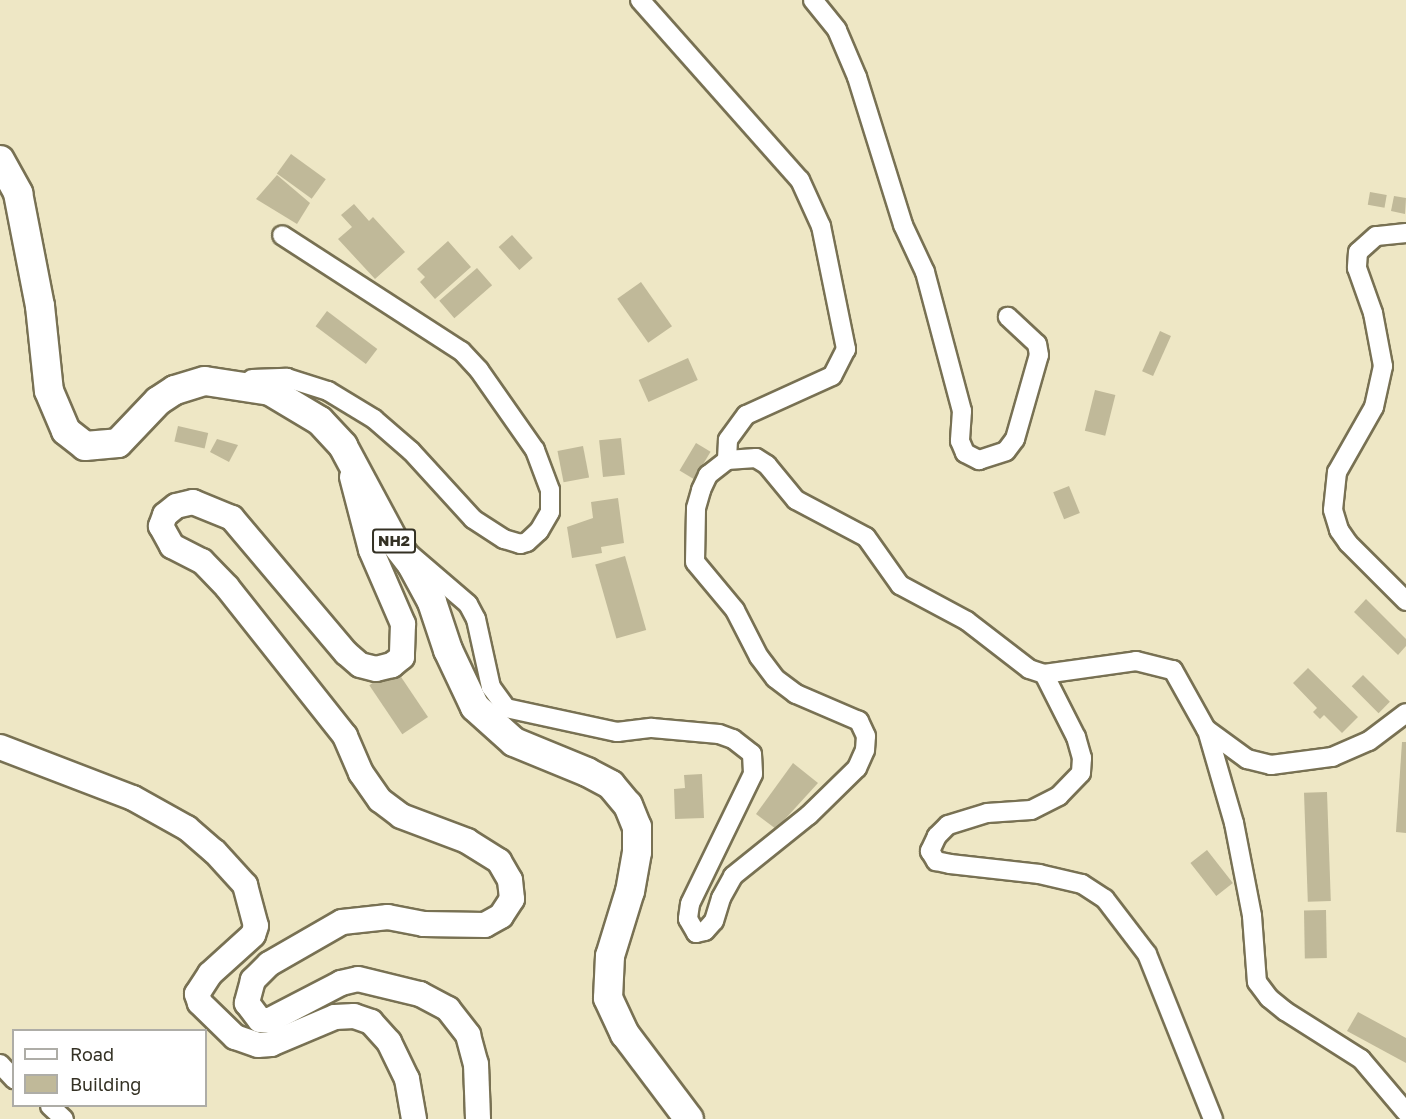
<!DOCTYPE html>
<style>
body{margin:0}
#map{position:relative;width:1406px;height:1119px;overflow:hidden;background:#eee7c5;font-family:"Golos Text",sans-serif}
div>[style]{position:absolute}
.building>*{inset:0;background:#c0b999;transform-origin:0 0}
.roads{filter:drop-shadow(2px 0 #787153) drop-shadow(-2px 0 #787153) drop-shadow(0 2px #787153) drop-shadow(0 -2px #787153)}
.minor>*{height:18px;margin:-9px;padding:0 9px;transform-origin:9px;border-radius:9px;background:#fff}
.secondary>*{height:24px;margin:-12px;padding:0 12px;transform-origin:12px;border-radius:12px;background:#fff}
.trunk>*{height:28px;margin:-14px;padding:0 14px;transform-origin:14px;border-radius:14px;background:#fff}
span{translate:-50% -50%;white-space:nowrap;text-align:center;line-height:1.15;-webkit-text-stroke:4.5px #fff;paint-order:stroke}
.shield-label span{padding:2px 4px;background:#fff;border:2px solid;border-radius:4px;-webkit-text-stroke-width:0}
.shield-label{font-size:15px;color:#343124;font-weight:700}
.legend{position:absolute;left:12px;top:1029px;width:195px;height:78px;box-sizing:border-box;background:#fff;border:2px solid #aeada7;margin:0;padding:8px 10px;list-style:none;font-size:18px;color:#343124}
.legend li{display:flex;align-items:center;gap:12px;height:30px}
.legend b{width:30px;border:2px solid #aeada7}
</style>
<div id="map">
<div class="building">
<i style="left:291px;top:154px;width:43px;height:24px;rotate:36deg"></i>
<i style="clip-path:polygon(277px 175px,310px 203px,297px 224px,256px 199px)"></i>
<i style="left:1370px;top:192px;width:17px;height:13px;rotate:10deg"></i>
<i style="clip-path:polygon(1394px 196px,1406px 198px,1405px 214px,1391px 211px)"></i>
<i style="clip-path:polygon(354px 204px,369px 221px,373px 217px,405px 252px,375px 279px,338px 239px,352px 227px,341px 215px)"></i>
<i style="left:512px;top:235px;width:31px;height:18px;rotate:48deg"></i>
<i style="clip-path:polygon(448px 241px,471px 267px,435px 299px,420px 282px,425px 277px,417px 269px)"></i>
<i style="left:477px;top:268px;width:23px;height:50px;rotate:49deg"></i>
<i style="left:641px;top:282px;width:54px;height:29px;rotate:55deg"></i>
<i style="left:327px;top:311px;width:63px;height:19px;rotate:37deg"></i>
<i style="left:1160px;top:331px;width:12px;height:44px;rotate:24deg"></i>
<i style="left:688px;top:358px;width:24px;height:54px;rotate:66deg"></i>
<i style="left:1095px;top:390px;width:21px;height:42px;rotate:14deg"></i>
<i style="left:178px;top:426px;width:31px;height:16px;rotate:13deg"></i>
<i style="left:621px;top:438px;width:37px;height:22px;rotate:84deg"></i>
<i style="clip-path:polygon(217px 439px,238px 445px,229px 462px,210px 452px)"></i>
<i style="left:696px;top:443px;width:17px;height:32px;rotate:31deg"></i>
<i style="left:583px;top:446px;width:32px;height:26px;rotate:79deg"></i>
<i style="left:1069px;top:486px;width:29px;height:17px;rotate:68deg"></i>
<i style="clip-path:polygon(618px 498px,624px 543px,601px 547px,602px 553px,572px 558px,567px 527px,593px 518px,591px 502px)"></i>
<i style="left:625px;top:556px;width:77px;height:31px;rotate:74deg"></i>
<i style="clip-path:polygon(1366px 599px,1406px 639px,1406px 646px,1398px 655px,1354px 612px)"></i>
<i style="left:395px;top:668px;width:59px;height:31px;rotate:56deg"></i>
<i style="clip-path:polygon(1308px 668px,1358px 717px,1342px 733px,1324px 715px,1320px 719px,1313px 712px,1317px 708px,1293px 683px)"></i>
<i style="left:1363px;top:675px;width:38px;height:16px;rotate:45deg"></i>
<i style="clip-path:polygon(1402px 742px,1406px 742px,1406px 833px,1396px 832px)"></i>
<i style="clip-path:polygon(793px 763px,818px 783px,776px 829px,756px 814px)"></i>
<i style="clip-path:polygon(702px 774px,704px 818px,675px 819px,674px 789px,685px 788px,684px 775px)"></i>
<i style="left:1327px;top:792px;width:109px;height:23px;rotate:88deg"></i>
<i style="left:1207px;top:850px;width:42px;height:21px;rotate:52deg"></i>
<i style="left:1326px;top:910px;width:48px;height:22px;rotate:89deg"></i>
<i style="clip-path:polygon(1358px 1012px,1406px 1038px,1406px 1063px,1347px 1031px)"></i>
</div>
<div class="roads">
<div class="minor">
<i style="left:640px;top:0;width:241px;rotate:48.4deg"></i>
<i style="left:800px;top:180px;width:51px;rotate:65.5deg"></i>
<i style="left:821px;top:226px;width:126px;rotate:78.5deg"></i>
<i style="left:846px;top:349px;width:30px;rotate:117deg"></i>
<i style="left:832px;top:376px;width:94px;rotate:155.6deg"></i>
<i style="left:746px;top:415px;width:31px;rotate:126deg"></i>
<i style="left:728px;top:440px;width:20px;rotate:93deg"></i>
<i style="left:813px;top:0;width:38px;rotate:51deg"></i>
<i style="left:837px;top:30px;width:51px;rotate:66.9deg"></i>
<i style="left:857px;top:77px;width:155px;rotate:72.7deg"></i>
<i style="left:903px;top:225px;width:52px;rotate:64.9deg"></i>
<i style="left:925px;top:272px;width:144px;rotate:75.1deg"></i>
<i style="left:962px;top:411px;width:30px;rotate:94deg"></i>
<i style="left:960px;top:441px;width:13px;rotate:67deg"></i>
<i style="left:965px;top:453px;width:16px;rotate:27deg"></i>
<i style="left:979px;top:460px;width:28px;rotate:-18deg"></i>
<i style="left:1006px;top:451px;width:15px;rotate:-53deg"></i>
<i style="left:1015px;top:439px;width:87px;rotate:-74.1deg"></i>
<i style="left:1039px;top:355px;width:11px;rotate:-100deg"></i>
<i style="left:1037px;top:344px;width:40px;rotate:-137deg"></i>
<i style="left:1406px;top:233px;width:30px;rotate:174deg"></i>
<i style="left:1376px;top:236px;width:24px;rotate:138deg"></i>
<i style="left:1358px;top:252px;width:16px;rotate:94deg"></i>
<i style="left:1357px;top:268px;width:48px;rotate:70.4deg"></i>
<i style="left:1373px;top:313px;width:54px;rotate:79.3deg"></i>
<i style="left:1383px;top:366px;width:42px;rotate:102.4deg"></i>
<i style="left:1374px;top:407px;width:75px;rotate:119.6deg"></i>
<i style="left:1337px;top:472px;width:38px;rotate:96deg"></i>
<i style="left:1333px;top:510px;width:21px;rotate:73deg"></i>
<i style="left:1339px;top:530px;width:16px;rotate:55deg"></i>
<i style="left:1348px;top:543px;width:82px;rotate:45deg"></i>
<i style="left:252px;top:379px;width:35px;rotate:-2deg"></i>
<i style="left:287px;top:378px;width:43px;rotate:17.6deg"></i>
<i style="left:328px;top:391px;width:54px;rotate:31.3deg"></i>
<i style="left:374px;top:419px;width:49px;rotate:40.9deg"></i>
<i style="left:411px;top:451px;width:92px;rotate:47.6deg"></i>
<i style="left:473px;top:519px;width:37px;rotate:33deg"></i>
<i style="left:504px;top:539px;width:17px;rotate:17deg"></i>
<i style="left:520px;top:544px;width:7px;rotate:-16deg"></i>
<i style="left:527px;top:542px;width:16px;rotate:-43deg"></i>
<i style="left:539px;top:531px;width:22px;rotate:-60deg"></i>
<i style="left:550px;top:512px;width:22px;rotate:-90deg"></i>
<i style="left:550px;top:490px;width:43px;rotate:-110.6deg"></i>
<i style="left:535px;top:450px;width:98px;rotate:-125deg"></i>
<i style="left:479px;top:370px;width:26px;rotate:-133deg"></i>
<i style="left:461px;top:351px;width:213px;rotate:-147.1deg"></i>
<i style="left:411px;top:555px;width:75px;rotate:40.7deg"></i>
<i style="left:468px;top:604px;width:17px;rotate:62deg"></i>
<i style="left:476px;top:619px;width:70px;rotate:77.6deg"></i>
<i style="left:491px;top:687px;width:26px;rotate:54deg"></i>
<i style="left:506px;top:708px;width:114px;rotate:12.2deg"></i>
<i style="left:617px;top:732px;width:35px;rotate:-7deg"></i>
<i style="left:652px;top:728px;width:67px;rotate:5.1deg"></i>
<i style="left:719px;top:734px;width:15px;rotate:20deg"></i>
<i style="left:733px;top:739px;width:24px;rotate:38deg"></i>
<i style="left:752px;top:754px;width:20px;rotate:87deg"></i>
<i style="left:753px;top:774px;width:144px;rotate:115.9deg"></i>
<i style="left:690px;top:904px;width:15px;rotate:98deg"></i>
<i style="left:688px;top:919px;width:16px;rotate:60deg"></i>
<i style="left:696px;top:933px;width:9px;rotate:-13deg"></i>
<i style="left:705px;top:931px;width:13px;rotate:-48deg"></i>
<i style="left:714px;top:921px;width:24px;rotate:-73deg"></i>
<i style="left:721px;top:898px;width:25px;rotate:-61deg"></i>
<i style="left:733px;top:876px;width:97px;rotate:-38.8deg"></i>
<i style="left:809px;top:815px;width:67px;rotate:-44.4deg"></i>
<i style="left:857px;top:768px;width:20px;rotate:-66deg"></i>
<i style="left:865px;top:750px;width:14px;rotate:-86deg"></i>
<i style="left:866px;top:736px;width:17px;rotate:-115deg"></i>
<i style="left:859px;top:721px;width:69px;rotate:-156.8deg"></i>
<i style="left:796px;top:694px;width:26px;rotate:-143deg"></i>
<i style="left:775px;top:678px;width:26px;rotate:-127deg"></i>
<i style="left:759px;top:657px;width:53px;rotate:-117.1deg"></i>
<i style="left:735px;top:610px;width:62px;rotate:-129.8deg"></i>
<i style="left:695px;top:562px;width:54px;rotate:-88.9deg"></i>
<i style="left:696px;top:508px;width:19px;rotate:-74deg"></i>
<i style="left:701px;top:490px;width:17px;rotate:-65deg"></i>
<i style="left:708px;top:475px;width:24px;rotate:-38deg"></i>
<i style="left:727px;top:460px;width:29px;rotate:-4deg"></i>
<i style="left:756px;top:458px;width:13px;rotate:32deg"></i>
<i style="left:767px;top:465px;width:45px;rotate:50.4deg"></i>
<i style="left:796px;top:500px;width:79px;rotate:27.9deg"></i>
<i style="left:866px;top:537px;width:59px;rotate:54.7deg"></i>
<i style="left:900px;top:585px;width:76px;rotate:28.2deg"></i>
<i style="left:967px;top:621px;width:78px;rotate:37.7deg"></i>
<i style="left:1029px;top:669px;width:16px;rotate:18deg"></i>
<i style="left:1044px;top:674px;width:93px;rotate:-8deg"></i>
<i style="left:1136px;top:661px;width:38px;rotate:14deg"></i>
<i style="left:1173px;top:670px;width:68px;rotate:60.8deg"></i>
<i style="left:1206px;top:729px;width:51px;rotate:36.2deg"></i>
<i style="left:1247px;top:759px;width:25px;rotate:14deg"></i>
<i style="left:1271px;top:765px;width:62px;rotate:-7.5deg"></i>
<i style="left:1332px;top:757px;width:40px;rotate:-23.4deg"></i>
<i style="left:1369px;top:741px;width:46px;rotate:-37.1deg"></i>
<i style="left:1044px;top:674px;width:71px;rotate:63.1deg"></i>
<i style="left:1076px;top:737px;width:22px;rotate:74deg"></i>
<i style="left:1082px;top:758px;width:15px;rotate:94deg"></i>
<i style="left:1081px;top:773px;width:32px;rotate:134deg"></i>
<i style="left:1059px;top:796px;width:31px;rotate:153deg"></i>
<i style="left:1031px;top:810px;width:44px;rotate:176.1deg"></i>
<i style="left:987px;top:813px;width:41px;rotate:162.9deg"></i>
<i style="left:948px;top:825px;width:16px;rotate:135deg"></i>
<i style="left:937px;top:836px;width:17px;rotate:115deg"></i>
<i style="left:930px;top:851px;width:12px;rotate:59deg"></i>
<i style="left:936px;top:861px;width:14px;rotate:12deg"></i>
<i style="left:950px;top:864px;width:90px;rotate:6.4deg"></i>
<i style="left:1039px;top:874px;width:44px;rotate:13.1deg"></i>
<i style="left:1082px;top:884px;width:27px;rotate:33deg"></i>
<i style="left:1105px;top:899px;width:69px;rotate:52.6deg"></i>
<i style="left:1147px;top:954px;width:178px;rotate:68.2deg"></i>
<i style="left:1207px;top:730px;width:97px;rotate:73.8deg"></i>
<i style="left:1234px;top:823px;width:95px;rotate:79deg"></i>
<i style="left:1252px;top:916px;width:66px;rotate:85.7deg"></i>
<i style="left:1257px;top:982px;width:20px;rotate:53deg"></i>
<i style="left:1269px;top:998px;width:21px;rotate:39deg"></i>
<i style="left:1285px;top:1011px;width:90px;rotate:32.3deg"></i>
<i style="left:1361px;top:1059px;width:70px;rotate:49.7deg"></i>
<i style="left:0;top:1064px;width:21px;rotate:47deg"></i>
<i style="left:50px;top:1106px;width:19px;rotate:43deg"></i>
</div>
<div class="secondary">
<i style="left:352px;top:477px;width:75px;rotate:75.4deg"></i>
<i style="left:371px;top:550px;width:81px;rotate:66.6deg"></i>
<i style="left:403px;top:624px;width:33px;rotate:92deg"></i>
<i style="left:402px;top:657px;width:13px;rotate:141deg"></i>
<i style="left:392px;top:665px;width:16px;rotate:166deg"></i>
<i style="left:376px;top:669px;width:16px;rotate:-166deg"></i>
<i style="left:360px;top:665px;width:18px;rotate:-139deg"></i>
<i style="left:346px;top:653px;width:177px;rotate:-130.2deg"></i>
<i style="left:232px;top:518px;width:42px;rotate:-157.7deg"></i>
<i style="left:193px;top:502px;width:17px;rotate:167deg"></i>
<i style="left:176px;top:506px;width:14px;rotate:141deg"></i>
<i style="left:165px;top:515px;width:12px;rotate:110deg"></i>
<i style="left:161px;top:526px;width:23px;rotate:61deg"></i>
<i style="left:172px;top:546px;width:34px;rotate:27deg"></i>
<i style="left:202px;top:561px;width:36px;rotate:46deg"></i>
<i style="left:227px;top:587px;width:190px;rotate:51.6deg"></i>
<i style="left:345px;top:736px;width:40px;rotate:66.6deg"></i>
<i style="left:361px;top:773px;width:33px;rotate:55deg"></i>
<i style="left:380px;top:800px;width:26px;rotate:37deg"></i>
<i style="left:401px;top:816px;width:71px;rotate:20.7deg"></i>
<i style="left:467px;top:841px;width:38px;rotate:32deg"></i>
<i style="left:499px;top:861px;width:22px;rotate:60deg"></i>
<i style="left:510px;top:880px;width:19px;rotate:84deg"></i>
<i style="left:512px;top:899px;width:20px;rotate:123deg"></i>
<i style="left:501px;top:916px;width:18px;rotate:151deg"></i>
<i style="left:485px;top:925px;width:61px;rotate:-179.1deg"></i>
<i style="left:424px;top:924px;width:37px;rotate:-169deg"></i>
<i style="left:388px;top:917px;width:46px;rotate:173.8deg"></i>
<i style="left:342px;top:922px;width:84px;rotate:150.1deg"></i>
<i style="left:269px;top:964px;width:23px;rotate:135deg"></i>
<i style="left:253px;top:980px;width:24px;rotate:105deg"></i>
<i style="left:247px;top:1003px;width:21px;rotate:53deg"></i>
<i style="left:260px;top:1020px;width:10px"></i>
<i style="left:270px;top:1020px;width:80px;rotate:-27.5deg"></i>
<i style="left:341px;top:983px;width:17px;rotate:-13deg"></i>
<i style="left:358px;top:979px;width:64px;rotate:13.6deg"></i>
<i style="left:420px;top:994px;width:32px;rotate:28deg"></i>
<i style="left:448px;top:1009px;width:33px;rotate:52deg"></i>
<i style="left:468px;top:1035px;width:30px;rotate:75deg"></i>
<i style="left:476px;top:1064px;width:55px;rotate:87.9deg"></i>
<i style="left:0;top:747px;width:142px;rotate:21deg"></i>
<i style="left:133px;top:798px;width:62px;rotate:29.1deg"></i>
<i style="left:187px;top:828px;width:37px;rotate:41deg"></i>
<i style="left:215px;top:852px;width:45px;rotate:47.7deg"></i>
<i style="left:245px;top:885px;width:42px;rotate:75deg"></i>
<i style="left:256px;top:926px;width:9px;rotate:108deg"></i>
<i style="left:253px;top:935px;width:58px;rotate:137.8deg"></i>
<i style="left:210px;top:974px;width:24px;rotate:123deg"></i>
<i style="left:197px;top:994px;width:9px;rotate:72deg"></i>
<i style="left:200px;top:1003px;width:49px;rotate:44.2deg"></i>
<i style="left:235px;top:1037px;width:24px;rotate:19deg"></i>
<i style="left:258px;top:1045px;width:13px;rotate:-4deg"></i>
<i style="left:271px;top:1044px;width:69px;rotate:-22.9deg"></i>
<i style="left:335px;top:1017px;width:19px;rotate:-3deg"></i>
<i style="left:354px;top:1016px;width:18px;rotate:19deg"></i>
<i style="left:371px;top:1022px;width:27px;rotate:48deg"></i>
<i style="left:389px;top:1042px;width:41px;rotate:64.1deg"></i>
<i style="left:407px;top:1079px;width:41px;rotate:80.1deg"></i>
</div>
<div class="trunk">
<i style="left:0;top:160px;width:38px;rotate:61deg"></i>
<i style="left:18px;top:193px;width:115px;rotate:79deg"></i>
<i style="left:40px;top:306px;width:85px;rotate:84deg"></i>
<i style="left:49px;top:391px;width:43px;rotate:67deg"></i>
<i style="left:66px;top:431px;width:24px;rotate:38deg"></i>
<i style="left:85px;top:446px;width:33px;rotate:-5deg"></i>
<i style="left:118px;top:443px;width:58px;rotate:-46.4deg"></i>
<i style="left:158px;top:401px;width:20px;rotate:-33deg"></i>
<i style="left:175px;top:390px;width:31px;rotate:-17deg"></i>
<i style="left:205px;top:381px;width:66px;rotate:8.7deg"></i>
<i style="left:270px;top:391px;width:58px;rotate:31deg"></i>
<i style="left:320px;top:421px;width:34px;rotate:47deg"></i>
<i style="left:343px;top:446px;width:110px;rotate:61.8deg"></i>
<i style="left:395px;top:543px;width:28px;rotate:52deg"></i>
<i style="left:412px;top:565px;width:42px;rotate:61.6deg"></i>
<i style="left:432px;top:602px;width:51px;rotate:71.6deg"></i>
<i style="left:448px;top:650px;width:63px;rotate:64.7deg"></i>
<i style="left:475px;top:707px;width:52px;rotate:41.9deg"></i>
<i style="left:514px;top:742px;width:79px;rotate:22.3deg"></i>
<i style="left:587px;top:772px;width:27px;rotate:28deg"></i>
<i style="left:611px;top:785px;width:26px;rotate:50deg"></i>
<i style="left:628px;top:805px;width:24px;rotate:68deg"></i>
<i style="left:637px;top:827px;width:25px;rotate:90deg"></i>
<i style="left:637px;top:852px;width:40px;rotate:100deg"></i>
<i style="left:630px;top:891px;width:68px;rotate:107.1deg"></i>
<i style="left:610px;top:956px;width:42px;rotate:92.7deg"></i>
<i style="left:608px;top:998px;width:40px;rotate:65deg"></i>
<i style="left:625px;top:1034px;width:106px;rotate:53deg"></i>
</div>
</div>
<div class="shield-label">
<span style="left:394px;top:541px">NH2</span>
</div>
<ul class="legend">
<li><b style="height:8px;background:#fff"></b>Road</li>
<li><b style="height:16px;background:#c0b999"></b>Building</li>
</ul>
</div>
